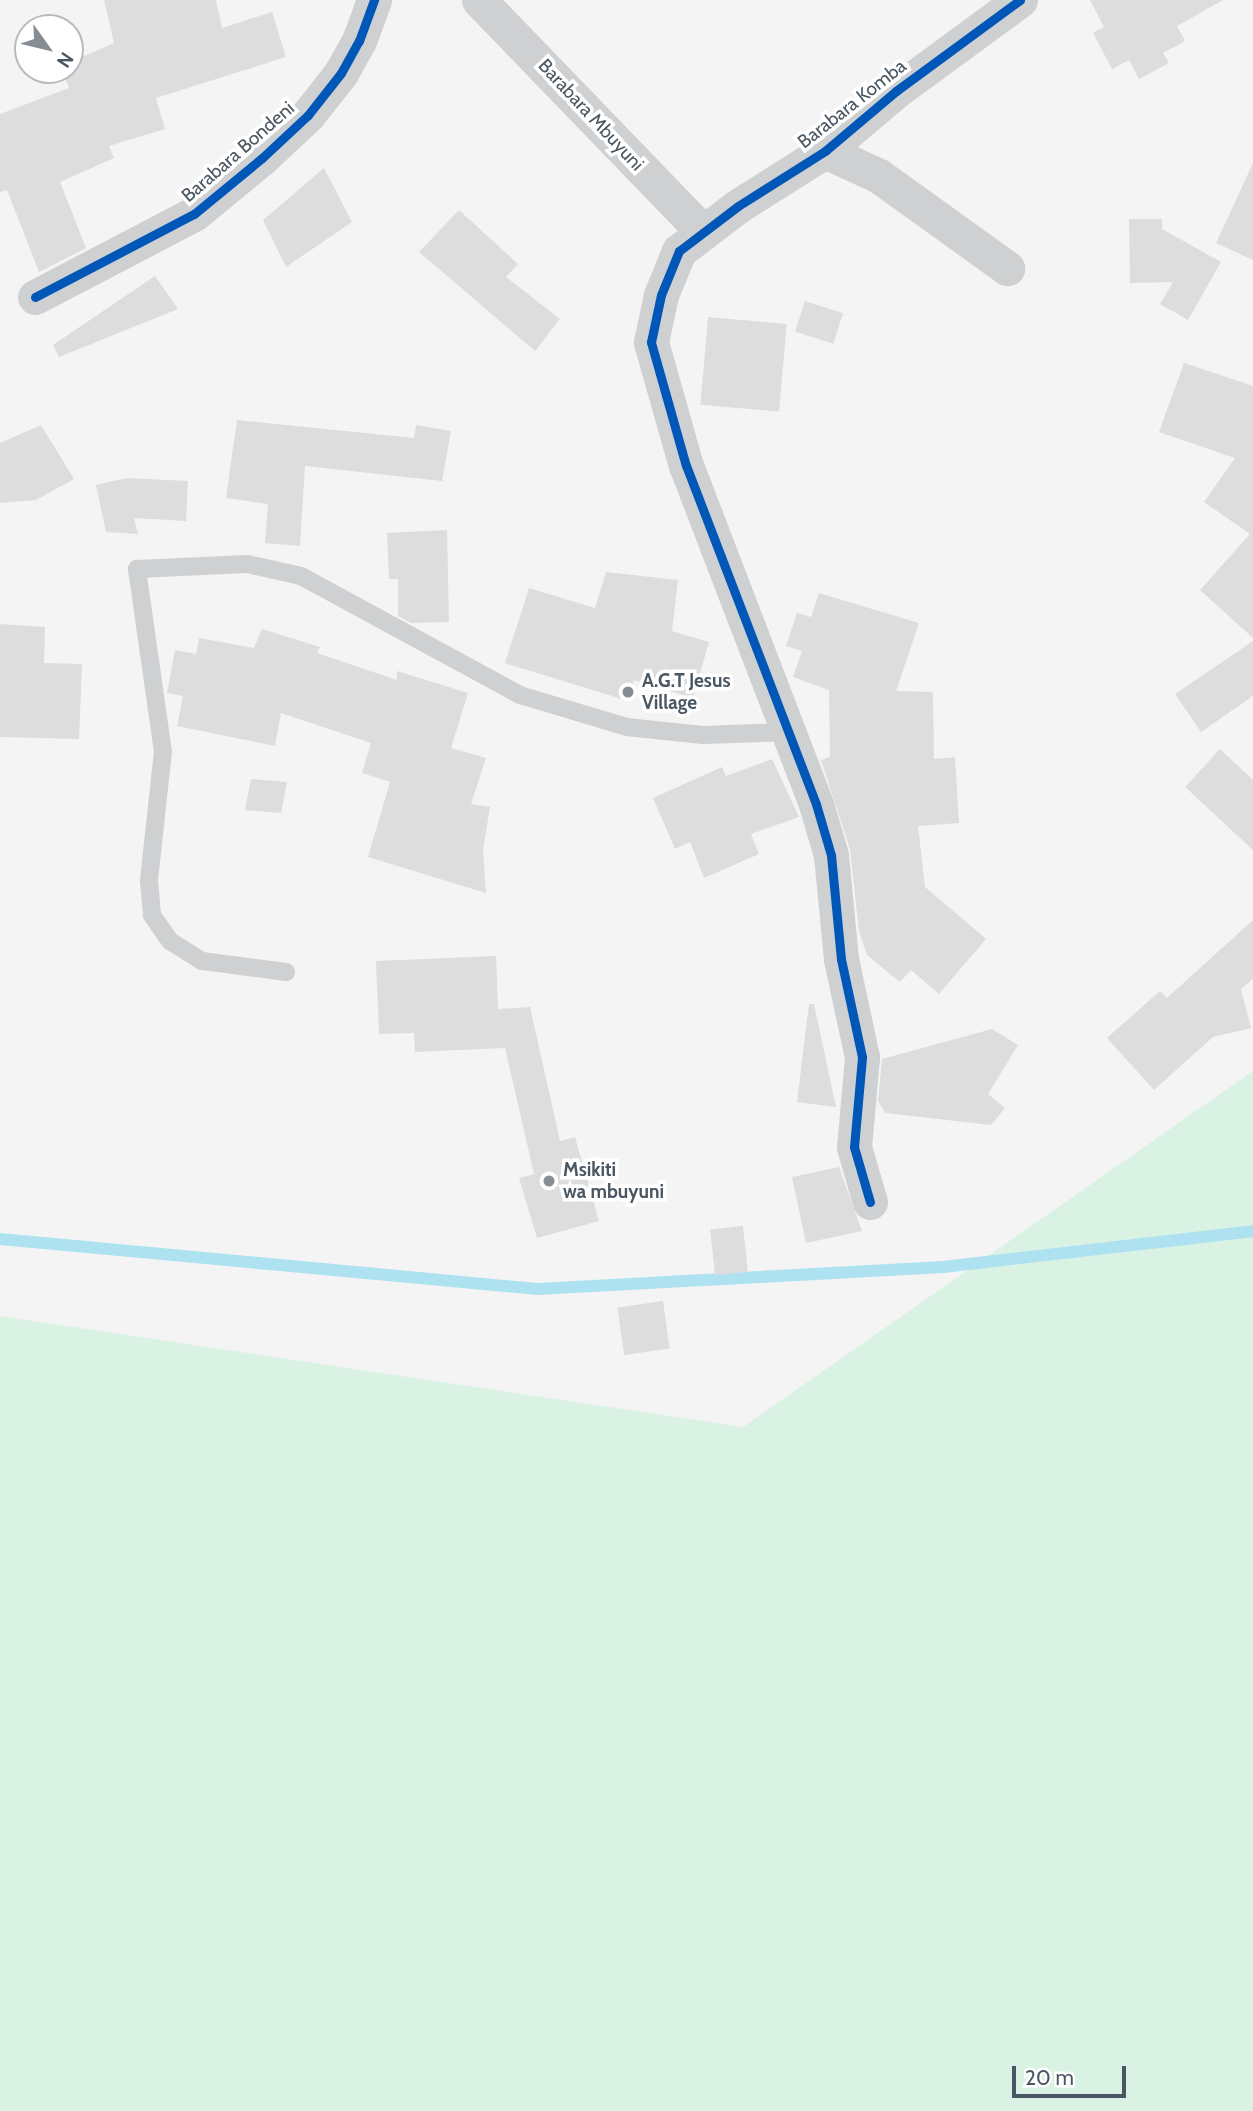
<!DOCTYPE html>
<style>
body{margin:0}
#map{position:relative;width:1253px;height:2111px;overflow:hidden;background:#f4f4f4;font-family:Cabin,sans-serif}
div>[style]{position:absolute}
.green>*{inset:0;background:#d9f2e3}
.stream>*{height:12px;margin:-6px;padding:0 6px;transform-origin:6px;border-radius:6px;background:#aee2f0}
.building>*{inset:0;background:#ddddde;transform-origin:0 0}
.service>*{height:18px;margin:-9px;padding:0 9px;transform-origin:9px;border-radius:9px;background:#ced0d2}
.minor>*{height:35px;margin:-17.5px;padding:0 17.5px;transform-origin:17.5px;border-radius:17.5px;background:#ced0d2}
.cycleway>*{height:9px;margin:-4.5px;padding:0 4.5px;transform-origin:4.5px;border-radius:4.5px;background:#0057b8}
.dots>*{width:19px;height:19px;translate:-50% -50%;box-sizing:border-box;border:4px solid #fff;border-radius:50%}
span{translate:-50% -50%;white-space:nowrap;text-align:center;line-height:1.15;-webkit-text-stroke:7px #fff;paint-order:stroke}
.street-label{font-size:19px;color:#4a5661}
.poi-label{font-size:19px;color:#4a5661;font-weight:700}
.left{translate:0 -50%;text-align:left}
.north{position:absolute;left:14px;top:14px;width:70px;height:70px;box-sizing:border-box;background:#fff;border:2px solid #b7bbc0;border-radius:50%;rotate:124deg;font-size:19px;font-weight:700;line-height:28px;text-align:center;color:#4a5661}
.north::after{content:'';display:block;margin:auto;width:24px;height:32px;background:#868d94;clip-path:polygon(50% 0,100% 100%,50% 72%,0 100%)}
.scale{position:absolute;left:1012px;top:2066px;width:114px;height:32px;box-sizing:border-box;border:4px solid #4a5661;border-top:0;padding-left:9px;font-size:21px;line-height:24px;white-space:nowrap;color:#4a5661;-webkit-text-stroke:5px #fff;paint-order:stroke}
</style>
<div id="map">
<div class="green">
<i style="clip-path:polygon(1253px 1071px,1253px 2111px,0 2111px,0 1316px,743px 1427px)"></i>
</div>
<div class="stream">
<i style="left:0;top:1239px;width:540px;rotate:5.31deg"></i>
<i style="left:538px;top:1289px;width:406px;rotate:-3.1deg"></i>
<i style="left:943px;top:1267px;width:312px;rotate:-6.6deg"></i>
</div>
<div class="building">
<i style="clip-path:polygon(104px 0,216px 0,222px 28px,272px 12px,286px 57px,156px 98px,165px 129px,109px 146px,114px 158px,60px 182px,86px 248px,39px 272px,7px 190px,0 192px,0 114px,69px 88px,62px 70px,70px 70px,70px 62px,114px 43px)"></i>
<i style="clip-path:polygon(1090px 0,1223px 0,1177px 26px,1185px 41px,1163px 53px,1169px 63px,1139px 79px,1129px 60px,1112px 69px,1093px 33px,1104px 27px)"></i>
<i style="clip-path:polygon(1253px 163px,1253px 260px,1216px 243px)"></i>
<i style="clip-path:polygon(324px 168px,352px 222px,286px 267px,263px 220px)"></i>
<i style="clip-path:polygon(459px 210px,518px 264px,506px 277px,560px 319px,535px 351px,419px 252px)"></i>
<i style="clip-path:polygon(1129px 219px,1162px 219px,1162px 229px,1221px 262px,1188px 320px,1160px 304px,1173px 282px,1130px 283px)"></i>
<i style="clip-path:polygon(155px 276px,178px 309px,59px 357px,53px 345px)"></i>
<i style="left:805px;top:301px;width:40px;height:32px;rotate:18deg"></i>
<i style="left:708px;top:317px;width:79px;height:88px;rotate:5deg"></i>
<i style="clip-path:polygon(1184px 363px,1253px 386px,1253px 638px,1200px 590px,1250px 534px,1204px 502px,1235px 458px,1159px 432px)"></i>
<i style="clip-path:polygon(237px 420px,414px 438px,416px 425px,451px 431px,442px 481px,305px 466px,300px 546px,265px 543px,268px 504px,226px 498px)"></i>
<i style="clip-path:polygon(41px 425px,74px 479px,36px 500px,0 503px,0 443px)"></i>
<i style="clip-path:polygon(127px 478px,188px 481px,186px 521px,134px 518px,138px 534px,106px 532px,96px 485px)"></i>
<i style="clip-path:polygon(447px 530px,449px 622px,411px 623px,398px 616px,398px 579px,389px 579px,387px 533px)"></i>
<i style="clip-path:polygon(606px 572px,678px 580px,672px 631px,709px 642px,693px 698px,634px 680px,628px 701px,505px 663px,529px 588px,595px 608px)"></i>
<i style="clip-path:polygon(819px 593px,919px 623px,896px 691px,933px 692px,934px 759px,955px 757px,959px 823px,918px 826px,925px 887px,986px 939px,939px 994px,911px 970px,900px 982px,867px 955px,859px 931px,850px 849px,821px 760px,830px 757px,829px 690px,793px 677px,802px 651px,786px 646px,797px 613px,811px 617px)"></i>
<i style="clip-path:polygon(0 624px,45px 627px,44px 663px,82px 664px,79px 739px,0 737px)"></i>
<i style="clip-path:polygon(262px 629px,320px 647px,317px 653px,397px 680px,397px 671px,468px 693px,451px 748px,486px 758px,471px 804px,490px 807px,483px 851px,486px 893px,368px 857px,390px 782px,362px 773px,371px 743px,281px 713px,275px 746px,177px 726px,183px 696px,167px 693px,175px 650px,196px 654px,199px 638px,254px 648px)"></i>
<i style="clip-path:polygon(1253px 641px,1253px 696px,1201px 732px,1175px 694px)"></i>
<i style="clip-path:polygon(1220px 749px,1253px 780px,1253px 850px,1185px 787px)"></i>
<i style="clip-path:polygon(772px 759px,799px 817px,751px 834px,759px 854px,704px 878px,690px 842px,675px 849px,653px 798px,722px 767px,726px 776px)"></i>
<i style="clip-path:polygon(251px 779px,287px 782px,281px 813px,245px 810px)"></i>
<i style="clip-path:polygon(1253px 920px,1253px 979px,1241px 989px,1251px 1028px,1213px 1037px,1154px 1090px,1107px 1038px,1160px 991px,1167px 998px)"></i>
<i style="clip-path:polygon(496px 956px,498px 1009px,530px 1007px,560px 1141px,575px 1137px,599px 1221px,537px 1238px,519px 1178px,534px 1174px,505px 1048px,415px 1052px,414px 1033px,379px 1034px,376px 961px)"></i>
<i style="clip-path:polygon(809px 1004px,814px 1004px,836px 1107px,797px 1102px)"></i>
<i style="clip-path:polygon(992px 1029px,1018px 1045px,988px 1094px,1005px 1108px,991px 1125px,885px 1113px,878px 1101px,882px 1059px)"></i>
<i style="clip-path:polygon(839px 1167px,862px 1231px,806px 1243px,792px 1177px)"></i>
<i style="left:743px;top:1226px;width:46px;height:33px;rotate:84deg"></i>
<i style="left:663px;top:1301px;width:48px;height:46px;rotate:82deg"></i>
</div>
<div class="service">
<i style="left:286px;top:972px;width:85px;rotate:-172.5deg"></i>
<i style="left:202px;top:961px;width:38px;rotate:-148deg"></i>
<i style="left:170px;top:941px;width:32px;rotate:-125deg"></i>
<i style="left:152px;top:915px;width:35px;rotate:-95deg"></i>
<i style="left:149px;top:880px;width:129px;rotate:-83.8deg"></i>
<i style="left:163px;top:752px;width:185px;rotate:-98.1deg"></i>
<i style="left:137px;top:569px;width:110px;rotate:-2.6deg"></i>
<i style="left:247px;top:564px;width:55px;rotate:12.5deg"></i>
<i style="left:301px;top:576px;width:249px;rotate:28.5deg"></i>
<i style="left:520px;top:695px;width:112px;rotate:16.7deg"></i>
<i style="left:627px;top:727px;width:76px;rotate:6deg"></i>
<i style="left:703px;top:735px;width:85px;rotate:-2deg"></i>
</div>
<div class="minor">
<i style="left:479px;top:0;width:321px;rotate:46deg"></i>
<i style="left:825px;top:151px;width:60px;rotate:24.8deg"></i>
<i style="left:879px;top:176px;width:158px;rotate:35.7deg"></i>
<i style="left:35px;top:297px;width:179px;rotate:-27.6deg"></i>
<i style="left:194px;top:214px;width:88px;rotate:-39.5deg"></i>
<i style="left:262px;top:158px;width:63px;rotate:-43.1deg"></i>
<i style="left:308px;top:115px;width:53px;rotate:-51.8deg"></i>
<i style="left:341px;top:73px;width:37px;rotate:-61deg"></i>
<i style="left:359px;top:41px;width:44px;rotate:-69.9deg"></i>
<i style="left:870px;top:1202px;width:57px;rotate:-106.2deg"></i>
<i style="left:854px;top:1147px;width:90px;rotate:-84.9deg"></i>
<i style="left:862px;top:1057px;width:100px;rotate:-102.1deg"></i>
<i style="left:841px;top:959px;width:104px;rotate:-95.5deg"></i>
<i style="left:831px;top:855px;width:53px;rotate:-106.4deg"></i>
<i style="left:816px;top:804px;width:362px;rotate:-111deg"></i>
<i style="left:686px;top:466px;width:129px;rotate:-105.8deg"></i>
<i style="left:651px;top:342px;width:48px;rotate:-78deg"></i>
<i style="left:661px;top:295px;width:48px;rotate:-67.8deg"></i>
<i style="left:679px;top:251px;width:74px;rotate:-37.3deg"></i>
<i style="left:738px;top:206px;width:103px;rotate:-32.3deg"></i>
<i style="left:825px;top:151px;width:93px;rotate:-40.2deg"></i>
<i style="left:896px;top:91px;width:154px;rotate:-36.3deg"></i>
</div>
<div class="cycleway">
<i style="left:35px;top:297px;width:179px;rotate:-27.6deg"></i>
<i style="left:194px;top:214px;width:88px;rotate:-39.5deg"></i>
<i style="left:262px;top:158px;width:63px;rotate:-43.1deg"></i>
<i style="left:308px;top:115px;width:53px;rotate:-51.8deg"></i>
<i style="left:341px;top:73px;width:37px;rotate:-61deg"></i>
<i style="left:359px;top:41px;width:44px;rotate:-69.9deg"></i>
<i style="left:870px;top:1202px;width:57px;rotate:-106.2deg"></i>
<i style="left:854px;top:1147px;width:90px;rotate:-84.9deg"></i>
<i style="left:862px;top:1057px;width:100px;rotate:-102.1deg"></i>
<i style="left:841px;top:959px;width:104px;rotate:-95.5deg"></i>
<i style="left:831px;top:855px;width:53px;rotate:-106.4deg"></i>
<i style="left:816px;top:804px;width:362px;rotate:-111deg"></i>
<i style="left:686px;top:466px;width:129px;rotate:-105.8deg"></i>
<i style="left:651px;top:342px;width:48px;rotate:-78deg"></i>
<i style="left:661px;top:295px;width:48px;rotate:-67.8deg"></i>
<i style="left:679px;top:251px;width:74px;rotate:-37.3deg"></i>
<i style="left:738px;top:206px;width:103px;rotate:-32.3deg"></i>
<i style="left:825px;top:151px;width:93px;rotate:-40.2deg"></i>
<i style="left:896px;top:91px;width:154px;rotate:-36.3deg"></i>
</div>
<div class="dots">
<i style="left:628px;top:692px;background:#868d94"></i>
<i style="left:549px;top:1181px;background:#868d94"></i>
</div>
<div class="street-label">
<span style="left:852px;top:104px;rotate:-38deg">Barabara Komba</span>
<span style="left:591px;top:115px;rotate:47deg">Barabara Mbuyuni</span>
<span style="left:238px;top:152px;rotate:-41deg">Barabara Bondeni</span>
</div>
<div class="poi-label">
<span class="left" style="left:642px;top:692px">A.G.T Jesus<br>Village</span>
<span class="left" style="left:563px;top:1181px">Msikiti<br>wa mbuyuni</span>
</div>
<div class="north">N</div>
<div class="scale">20 m</div>
</div>
